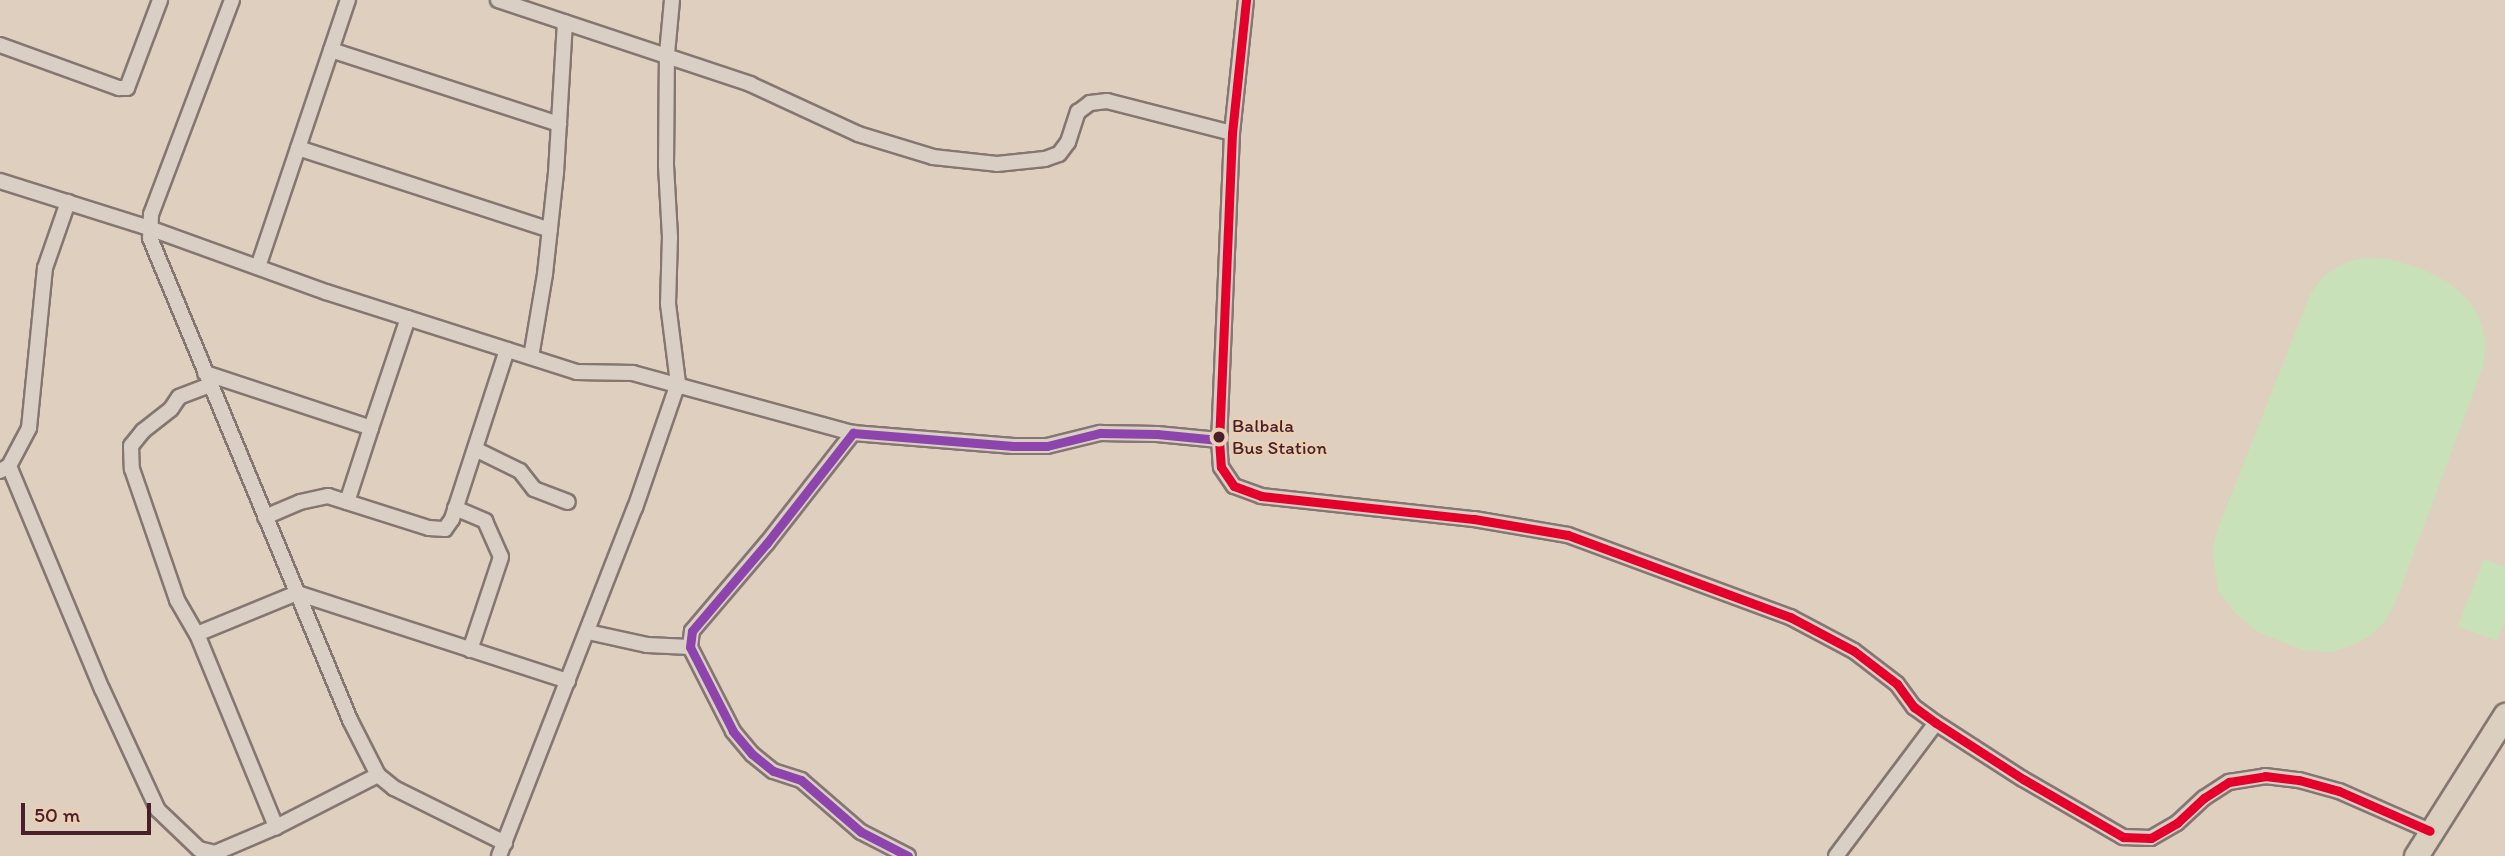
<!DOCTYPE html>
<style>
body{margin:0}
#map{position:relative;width:2505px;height:856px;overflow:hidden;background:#decfbf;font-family:Itim,sans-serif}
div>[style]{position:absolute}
.green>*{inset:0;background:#c9e1b8}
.roads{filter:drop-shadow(2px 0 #857671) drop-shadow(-2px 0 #857671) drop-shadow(0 2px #857671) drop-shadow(0 -2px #857671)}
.minor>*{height:14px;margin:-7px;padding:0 7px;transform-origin:7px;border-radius:7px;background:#d9cfc4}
.primary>*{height:23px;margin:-11.5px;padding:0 11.5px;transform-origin:11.5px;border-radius:11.5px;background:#dbcfbf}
.bus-1>*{height:9px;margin:-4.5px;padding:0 4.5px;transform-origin:4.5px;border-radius:4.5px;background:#e4002b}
.bus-2>*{height:9px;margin:-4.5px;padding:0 4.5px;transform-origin:4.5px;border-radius:4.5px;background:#8e44ad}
.dots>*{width:19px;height:19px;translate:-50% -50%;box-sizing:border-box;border:4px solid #ebcfb2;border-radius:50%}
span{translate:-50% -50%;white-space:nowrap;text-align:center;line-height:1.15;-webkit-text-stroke:5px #ebcfb2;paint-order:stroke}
.bus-label{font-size:19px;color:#4a1f2b}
.left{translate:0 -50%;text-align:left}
.scale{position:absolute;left:21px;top:803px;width:130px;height:32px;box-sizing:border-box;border:4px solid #4a1f2b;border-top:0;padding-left:9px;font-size:21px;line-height:24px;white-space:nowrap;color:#4a1f2b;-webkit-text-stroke:5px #ebcfb2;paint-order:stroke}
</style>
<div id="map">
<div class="green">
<i style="clip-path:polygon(2363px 258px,2388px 259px,2420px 268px,2448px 282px,2466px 298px,2478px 314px,2486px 341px,2483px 367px,2396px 601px,2385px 621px,2370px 636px,2351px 646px,2331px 652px,2302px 650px,2258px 632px,2236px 614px,2218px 590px,2212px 550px,2218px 528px,2311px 293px,2325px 275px,2345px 263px)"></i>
<i style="clip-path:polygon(2484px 559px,2505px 567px,2505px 621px,2497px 641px,2458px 626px)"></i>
</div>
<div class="roads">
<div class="minor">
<i style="left:232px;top:0;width:229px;rotate:110.7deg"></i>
<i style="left:151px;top:214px;width:24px;rotate:92deg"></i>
<i style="left:150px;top:238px;width:522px;rotate:67.46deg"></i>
<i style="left:350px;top:720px;width:62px;rotate:63deg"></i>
<i style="left:378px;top:775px;width:21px;rotate:39deg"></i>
<i style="left:394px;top:788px;width:124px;rotate:26.4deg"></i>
<i style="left:498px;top:0;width:266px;rotate:18.4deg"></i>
<i style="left:750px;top:84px;width:119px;rotate:24.8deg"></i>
<i style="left:858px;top:134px;width:78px;rotate:17deg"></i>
<i style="left:933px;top:157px;width:64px;rotate:6.2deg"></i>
<i style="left:997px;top:164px;width:48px;rotate:-5.9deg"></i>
<i style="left:1045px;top:159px;width:15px;rotate:-20deg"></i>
<i style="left:1059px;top:154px;width:15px;rotate:-53deg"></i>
<i style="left:1068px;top:142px;width:32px;rotate:-72deg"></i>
<i style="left:1078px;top:112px;width:15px;rotate:-37deg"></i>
<i style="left:1090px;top:103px;width:17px;rotate:-7deg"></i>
<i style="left:1107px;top:101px;width:129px;rotate:14.4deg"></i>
<i style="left:1246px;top:0;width:134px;rotate:96deg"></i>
<i style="left:1232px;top:133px;width:307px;rotate:92.4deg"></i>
<i style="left:1219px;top:440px;width:27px;rotate:86deg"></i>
<i style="left:1221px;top:467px;width:23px;rotate:56deg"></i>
<i style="left:1234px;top:486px;width:29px;rotate:20deg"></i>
<i style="left:1261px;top:496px;width:214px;rotate:6.2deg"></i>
<i style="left:1474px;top:519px;width:95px;rotate:9.7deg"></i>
<i style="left:1568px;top:535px;width:237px;rotate:20.3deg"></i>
<i style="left:1790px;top:617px;width:72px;rotate:28deg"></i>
<i style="left:1854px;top:651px;width:54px;rotate:37.5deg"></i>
<i style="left:1897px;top:684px;width:29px;rotate:54deg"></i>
<i style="left:1914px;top:707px;width:27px;rotate:36deg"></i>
<i style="left:1936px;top:723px;width:103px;rotate:32.8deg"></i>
<i style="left:2023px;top:779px;width:116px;rotate:30.1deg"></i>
<i style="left:2123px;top:837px;width:28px;rotate:2deg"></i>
<i style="left:2151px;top:838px;width:30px;rotate:-30deg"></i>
<i style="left:2177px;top:823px;width:37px;rotate:-43deg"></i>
<i style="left:2204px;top:798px;width:30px;rotate:-33deg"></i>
<i style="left:2229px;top:782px;width:36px;rotate:-9deg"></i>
<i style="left:2265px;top:776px;width:34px;rotate:7deg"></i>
<i style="left:2299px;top:780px;width:41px;rotate:15.4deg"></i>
<i style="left:2339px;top:791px;width:99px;rotate:23.7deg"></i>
<i style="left:0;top:45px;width:127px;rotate:19.9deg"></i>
<i style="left:119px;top:88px;width:8px"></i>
<i style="left:127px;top:88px;width:94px;rotate:-69.4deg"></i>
<i style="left:331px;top:50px;width:240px;rotate:18deg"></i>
<i style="left:298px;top:148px;width:265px;rotate:18deg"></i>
<i style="left:0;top:181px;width:156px;rotate:17.5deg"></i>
<i style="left:149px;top:228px;width:188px;rotate:19.9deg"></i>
<i style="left:326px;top:292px;width:262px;rotate:17.7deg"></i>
<i style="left:576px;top:372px;width:57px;rotate:1deg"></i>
<i style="left:633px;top:373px;width:228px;rotate:15.3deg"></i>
<i style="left:258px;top:267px;width:282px;rotate:-71.4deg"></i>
<i style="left:531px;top:357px;width:84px;rotate:-80.4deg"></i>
<i style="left:545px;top:274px;width:102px;rotate:-83.8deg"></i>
<i style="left:556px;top:173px;width:151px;rotate:-86.6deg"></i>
<i style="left:205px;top:373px;width:175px;rotate:18.3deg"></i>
<i style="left:371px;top:428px;width:116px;rotate:-71.4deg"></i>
<i style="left:210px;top:385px;width:33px;rotate:159deg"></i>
<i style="left:179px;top:397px;width:14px;rotate:124deg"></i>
<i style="left:171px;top:409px;width:36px;rotate:142deg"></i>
<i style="left:143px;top:431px;width:19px;rotate:129deg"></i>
<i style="left:131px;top:446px;width:23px;rotate:88deg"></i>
<i style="left:132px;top:469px;width:139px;rotate:71deg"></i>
<i style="left:177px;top:600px;width:39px;rotate:60deg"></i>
<i style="left:197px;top:634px;width:209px;rotate:67.7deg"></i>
<i style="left:475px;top:449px;width:50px;rotate:26.1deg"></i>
<i style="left:520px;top:471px;width:23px;rotate:52deg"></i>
<i style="left:534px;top:489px;width:36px;rotate:21deg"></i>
<i style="left:9px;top:466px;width:242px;rotate:67.4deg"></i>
<i style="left:102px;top:689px;width:133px;rotate:65.2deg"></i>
<i style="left:158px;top:810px;width:57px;rotate:43.6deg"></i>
<i style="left:199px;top:849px;width:16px;rotate:14deg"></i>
<i style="left:215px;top:853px;width:66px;rotate:-23.1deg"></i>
<i style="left:276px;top:827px;width:114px;rotate:-27deg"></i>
<i style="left:0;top:471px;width:10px;rotate:-29deg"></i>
<i style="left:9px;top:466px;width:43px;rotate:-62.2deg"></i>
<i style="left:29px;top:428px;width:161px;rotate:-84.3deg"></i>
<i style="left:45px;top:268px;width:70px;rotate:-70.8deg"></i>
<i style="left:347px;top:502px;width:78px;rotate:-72deg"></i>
<i style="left:455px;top:508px;width:33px;rotate:23deg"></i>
<i style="left:485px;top:521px;width:39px;rotate:66deg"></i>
<i style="left:501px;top:557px;width:98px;rotate:108.4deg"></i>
<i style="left:265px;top:517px;width:38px;rotate:-23deg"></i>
<i style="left:300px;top:502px;width:29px;rotate:-12deg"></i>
<i style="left:328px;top:496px;width:106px;rotate:17.6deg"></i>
<i style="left:429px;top:528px;width:16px;rotate:4deg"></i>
<i style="left:445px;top:529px;width:12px;rotate:-55deg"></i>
<i style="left:452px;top:519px;width:178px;rotate:-72deg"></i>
<i style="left:588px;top:632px;width:60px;rotate:12.4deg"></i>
<i style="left:647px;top:645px;width:43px;rotate:2.7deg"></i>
<i style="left:197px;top:634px;width:108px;rotate:-22.3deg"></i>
<i style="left:297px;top:593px;width:285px;rotate:18deg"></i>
<i style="left:499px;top:856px;width:374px;rotate:-68.7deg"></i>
<i style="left:635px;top:508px;width:132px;rotate:-71deg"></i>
<i style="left:678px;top:383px;width:80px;rotate:-97.2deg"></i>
<i style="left:668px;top:304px;width:67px;rotate:-88.3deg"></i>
<i style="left:670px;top:237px;width:72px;rotate:-93.2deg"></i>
<i style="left:666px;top:165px;width:111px;rotate:-89.5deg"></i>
<i style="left:667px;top:54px;width:54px;rotate:-84.7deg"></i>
<i style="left:908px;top:856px;width:53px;rotate:-152.9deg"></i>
<i style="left:861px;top:832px;width:79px;rotate:-139.1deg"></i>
<i style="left:801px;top:780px;width:29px;rotate:-162deg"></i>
<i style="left:773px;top:771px;width:27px;rotate:-141deg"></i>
<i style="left:752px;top:754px;width:30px;rotate:-130deg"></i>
<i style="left:733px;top:731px;width:94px;rotate:-117.1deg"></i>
<i style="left:690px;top:647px;width:16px;rotate:-83deg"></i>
<i style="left:692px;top:631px;width:116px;rotate:-49.6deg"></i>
<i style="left:767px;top:543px;width:140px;rotate:-52deg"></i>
<i style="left:853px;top:433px;width:161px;rotate:4.6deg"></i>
<i style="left:1013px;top:446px;width:34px"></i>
<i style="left:1047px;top:446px;width:55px;rotate:-13.8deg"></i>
<i style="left:1100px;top:433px;width:57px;rotate:1deg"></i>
<i style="left:1157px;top:434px;width:62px;rotate:5.5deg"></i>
<i style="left:1836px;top:856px;width:166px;rotate:-53.1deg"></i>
</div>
<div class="primary">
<i style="left:2416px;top:856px;width:167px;rotate:-57.7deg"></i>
</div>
</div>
<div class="bus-1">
<i style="left:1246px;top:0;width:134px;rotate:96deg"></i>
<i style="left:1232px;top:133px;width:307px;rotate:92.4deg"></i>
<i style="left:1219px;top:440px;width:27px;rotate:86deg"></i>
<i style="left:1221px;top:467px;width:23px;rotate:56deg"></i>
<i style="left:1234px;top:486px;width:29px;rotate:20deg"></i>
<i style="left:1261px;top:496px;width:214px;rotate:6.2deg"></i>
<i style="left:1474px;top:519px;width:95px;rotate:9.7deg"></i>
<i style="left:1568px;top:535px;width:237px;rotate:20.3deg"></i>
<i style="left:1790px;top:617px;width:72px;rotate:28deg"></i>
<i style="left:1854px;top:651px;width:54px;rotate:37.5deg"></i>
<i style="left:1897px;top:684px;width:29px;rotate:54deg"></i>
<i style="left:1914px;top:707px;width:27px;rotate:36deg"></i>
<i style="left:1936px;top:723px;width:103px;rotate:32.8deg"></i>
<i style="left:2023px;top:779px;width:116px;rotate:30.1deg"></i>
<i style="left:2123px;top:837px;width:28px;rotate:2deg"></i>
<i style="left:2151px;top:838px;width:30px;rotate:-30deg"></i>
<i style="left:2177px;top:823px;width:37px;rotate:-43deg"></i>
<i style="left:2204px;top:798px;width:30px;rotate:-33deg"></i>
<i style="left:2229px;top:782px;width:36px;rotate:-9deg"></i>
<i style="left:2265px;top:776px;width:34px;rotate:7deg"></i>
<i style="left:2299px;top:780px;width:41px;rotate:15.4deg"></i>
<i style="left:2339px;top:791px;width:99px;rotate:23.7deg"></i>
</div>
<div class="bus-2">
<i style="left:908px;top:856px;width:53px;rotate:-152.9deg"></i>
<i style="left:861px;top:832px;width:79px;rotate:-139.1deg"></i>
<i style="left:801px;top:780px;width:29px;rotate:-162deg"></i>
<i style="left:773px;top:771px;width:27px;rotate:-141deg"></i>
<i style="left:752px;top:754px;width:30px;rotate:-130deg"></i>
<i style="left:733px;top:731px;width:94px;rotate:-117.1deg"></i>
<i style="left:690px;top:647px;width:16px;rotate:-83deg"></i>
<i style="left:692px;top:631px;width:116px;rotate:-49.6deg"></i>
<i style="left:767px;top:543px;width:140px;rotate:-52deg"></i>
<i style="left:853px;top:433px;width:161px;rotate:4.6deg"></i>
<i style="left:1013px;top:446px;width:34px"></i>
<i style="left:1047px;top:446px;width:55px;rotate:-13.8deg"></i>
<i style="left:1100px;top:433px;width:57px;rotate:1deg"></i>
<i style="left:1157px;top:434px;width:62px;rotate:5.5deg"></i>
</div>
<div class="dots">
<i style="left:1219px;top:437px;background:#4a1f2b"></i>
</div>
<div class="bus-label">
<span class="left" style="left:1232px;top:437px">Balbala<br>Bus Station</span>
</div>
<div class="scale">50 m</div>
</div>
